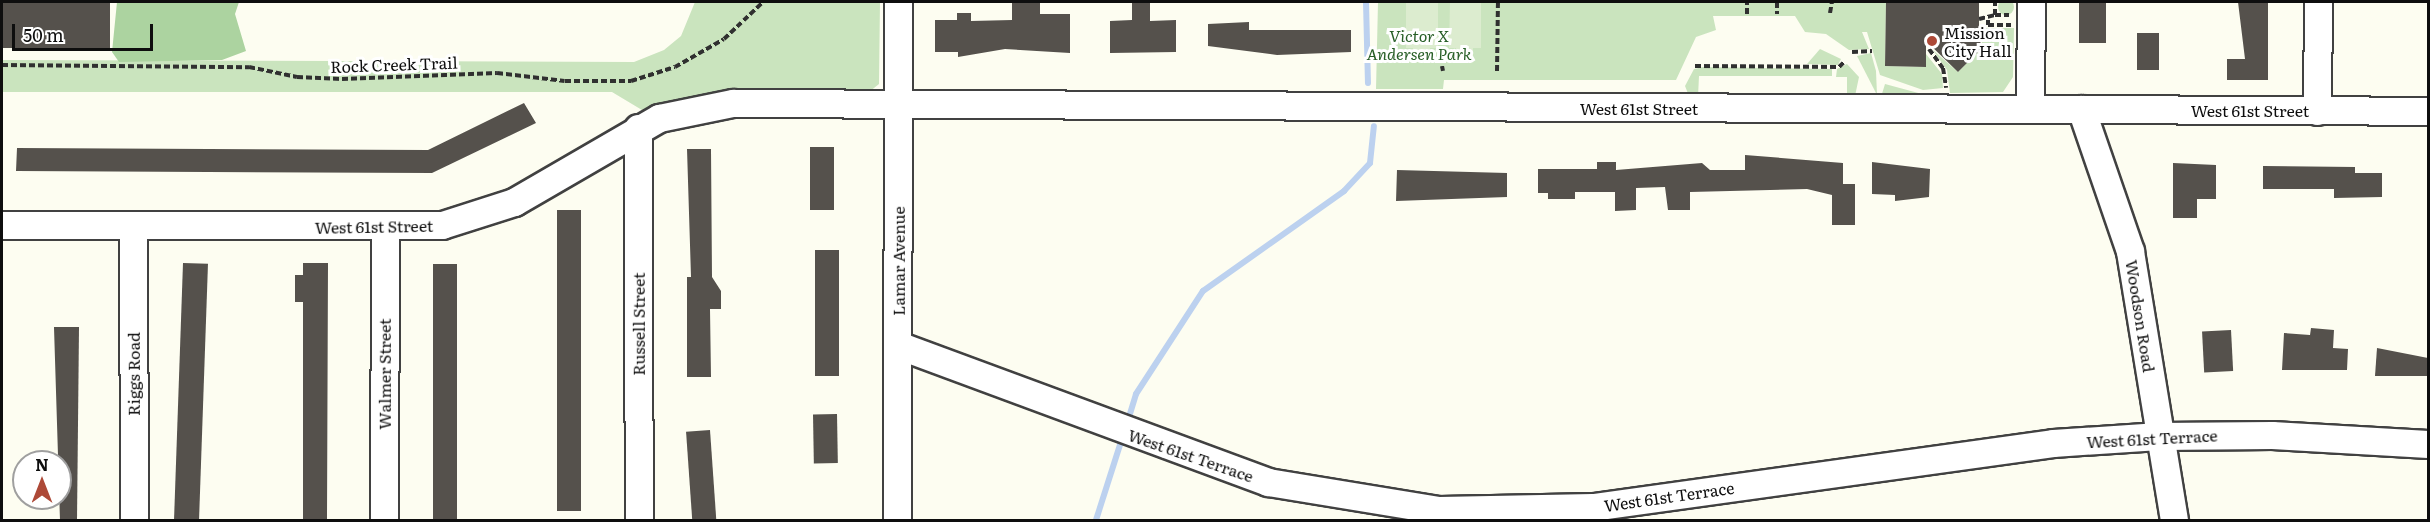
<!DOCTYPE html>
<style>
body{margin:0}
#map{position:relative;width:2430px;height:522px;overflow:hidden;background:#fdfdf1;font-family:Literata,serif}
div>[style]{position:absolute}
.green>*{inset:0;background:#cae4be}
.round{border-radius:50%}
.forest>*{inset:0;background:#acd3a0}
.pitch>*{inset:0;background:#dceccf}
.stream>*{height:6px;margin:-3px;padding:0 3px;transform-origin:3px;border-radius:3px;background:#bcd1ef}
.building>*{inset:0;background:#55514c;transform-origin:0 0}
.path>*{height:4px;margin-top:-2px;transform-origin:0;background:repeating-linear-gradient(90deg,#303030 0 6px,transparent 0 9px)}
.roads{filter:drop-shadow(2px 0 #414141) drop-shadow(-2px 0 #414141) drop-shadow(0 2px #414141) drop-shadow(0 -2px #414141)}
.minor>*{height:27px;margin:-13.5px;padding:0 13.5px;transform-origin:13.5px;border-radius:13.5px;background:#fff}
.dots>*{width:16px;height:16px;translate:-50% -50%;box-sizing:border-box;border:3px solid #fff;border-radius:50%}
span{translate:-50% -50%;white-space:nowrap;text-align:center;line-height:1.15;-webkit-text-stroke:6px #fff;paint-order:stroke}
.poi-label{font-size:16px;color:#0e0e0e}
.left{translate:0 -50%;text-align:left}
.park-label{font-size:16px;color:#275e26;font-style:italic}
.street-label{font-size:16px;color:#0e0e0e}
.frame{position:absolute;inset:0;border:3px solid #0e0e0e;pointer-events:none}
.north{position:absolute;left:12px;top:450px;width:60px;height:60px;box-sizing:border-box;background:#fff;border:2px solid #9f9f9f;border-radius:50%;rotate:0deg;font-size:16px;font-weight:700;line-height:24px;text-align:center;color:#0e0e0e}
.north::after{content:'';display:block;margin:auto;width:21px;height:27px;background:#ad4937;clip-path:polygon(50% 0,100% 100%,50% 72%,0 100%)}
.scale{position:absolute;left:12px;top:24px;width:141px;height:27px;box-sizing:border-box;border:3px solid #0e0e0e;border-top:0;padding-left:8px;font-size:18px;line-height:21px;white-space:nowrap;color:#0e0e0e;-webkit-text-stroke:4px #fff;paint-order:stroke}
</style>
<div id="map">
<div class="green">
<i class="round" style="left:1998px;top:-1px;width:16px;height:16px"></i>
<i style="clip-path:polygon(695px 2px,880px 2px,879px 84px,869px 92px,702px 94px,642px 110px,612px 92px,2px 92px,2px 60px,634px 62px,664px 50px,681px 36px)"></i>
<i style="clip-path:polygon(1378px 2px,1886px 2px,1885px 66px,1926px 67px,1926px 54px,1942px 74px,1943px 88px,1923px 90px,1880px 75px,1867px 32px,1862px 32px,1869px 49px,1849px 50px,1826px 34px,1805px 32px,1795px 16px,1713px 16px,1716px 30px,1696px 37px,1676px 80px,1444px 80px,1443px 89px,1376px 89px)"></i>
<i style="clip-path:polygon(1973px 28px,2014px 28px,2013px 77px,2003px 92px,1950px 93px,1947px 70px,1933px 50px,1958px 72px,1984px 46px)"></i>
<i style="clip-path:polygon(1820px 49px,1841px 59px,1838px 65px,1807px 64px)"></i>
<i style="clip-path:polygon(1871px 53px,1876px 71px,1877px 95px,1857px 56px)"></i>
<i style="clip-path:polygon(1847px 64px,1859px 77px,1855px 96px,1847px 94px,1847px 77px,1836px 77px,1837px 69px)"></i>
<i style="clip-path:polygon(1703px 67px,1832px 69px,1832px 76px,1699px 76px,1698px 97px,1689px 96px,1685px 86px,1694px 69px)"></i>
<i style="clip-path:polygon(1885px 84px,1922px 94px,1930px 96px,1881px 97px)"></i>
</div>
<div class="forest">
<i style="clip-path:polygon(117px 2px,239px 2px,235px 14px,246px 51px,222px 60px,119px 62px,112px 52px)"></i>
</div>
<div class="pitch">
<i style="clip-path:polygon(1406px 2px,1438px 2px,1438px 48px,1430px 48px,1430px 60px,1413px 60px,1413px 48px,1406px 48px)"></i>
<i style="clip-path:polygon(1450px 2px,1481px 2px,1481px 48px,1473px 48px,1473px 59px,1456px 59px,1456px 48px,1449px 48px)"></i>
</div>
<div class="stream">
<i style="left:1366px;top:2px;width:81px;rotate:88.6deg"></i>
<i style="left:1129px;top:417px;width:24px;rotate:-73deg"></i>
<i style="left:1136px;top:394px;width:123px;rotate:-57deg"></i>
<i style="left:1203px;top:291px;width:173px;rotate:-35.3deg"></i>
<i style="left:1344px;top:191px;width:38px;rotate:-47deg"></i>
<i style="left:1370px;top:163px;width:37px;rotate:-84deg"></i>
<i style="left:1096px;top:520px;width:79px;rotate:-72.3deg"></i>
</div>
<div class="building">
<i style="left:2px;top:2px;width:108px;height:46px"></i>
<i style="clip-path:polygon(1012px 2px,1040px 2px,1040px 14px,1070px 14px,1070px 53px,1005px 49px,958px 57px,958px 52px,935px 52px,935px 20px,957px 20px,957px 13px,971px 13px,971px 21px,1012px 20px)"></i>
<i style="clip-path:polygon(1132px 2px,1150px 2px,1150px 21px,1176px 20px,1176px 52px,1110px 53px,1110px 21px,1132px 20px)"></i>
<i style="clip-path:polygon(1886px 2px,1979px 2px,1979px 41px,1984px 46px,1958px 72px,1926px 41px,1926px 67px,1885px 66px)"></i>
<i style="left:2079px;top:2px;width:27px;height:41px"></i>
<i style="clip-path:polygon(2238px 2px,2268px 2px,2268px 80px,2227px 80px,2227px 59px,2245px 59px)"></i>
<i style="clip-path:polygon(1249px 22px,1249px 30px,1351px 30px,1351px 52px,1277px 55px,1208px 46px,1208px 24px)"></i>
<i style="left:2137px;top:33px;width:22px;height:37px"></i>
<i style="clip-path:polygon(524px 103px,536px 123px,432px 173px,16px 171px,17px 148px,428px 150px)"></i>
<i style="left:810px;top:147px;width:24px;height:63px"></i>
<i style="clip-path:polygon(687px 149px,711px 149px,712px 277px,721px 291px,721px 309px,710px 309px,711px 377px,687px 377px,687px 277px,691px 277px)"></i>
<i style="clip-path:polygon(1745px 155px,1843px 163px,1843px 184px,1855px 184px,1855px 225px,1832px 225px,1832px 195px,1807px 189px,1690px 192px,1690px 210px,1668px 210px,1665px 187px,1636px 188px,1636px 210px,1615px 211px,1615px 192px,1575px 192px,1575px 199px,1548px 199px,1548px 193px,1538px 193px,1538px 169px,1597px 169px,1597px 162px,1616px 162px,1616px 170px,1702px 163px,1710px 170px,1745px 170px)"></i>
<i style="clip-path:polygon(1872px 162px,1930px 169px,1929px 197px,1895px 201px,1895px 195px,1872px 194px)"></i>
<i style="clip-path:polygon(2173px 163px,2216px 165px,2216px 199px,2197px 199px,2197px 218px,2173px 218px)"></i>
<i style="clip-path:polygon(2263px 166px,2355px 167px,2355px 173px,2382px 173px,2382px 197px,2334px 198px,2334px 189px,2263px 189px)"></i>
<i style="clip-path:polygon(1397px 170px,1507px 173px,1507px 197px,1396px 201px)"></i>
<i style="left:557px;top:210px;width:24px;height:301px"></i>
<i style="left:815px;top:250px;width:24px;height:126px"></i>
<i style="left:183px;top:263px;width:25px;height:257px;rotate:2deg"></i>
<i style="clip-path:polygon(303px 263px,328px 263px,327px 520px,303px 520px,303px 302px,295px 302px,295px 275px,303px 275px)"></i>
<i style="left:433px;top:264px;width:24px;height:256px"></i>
<i style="clip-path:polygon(54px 327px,79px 327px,77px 520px,60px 520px)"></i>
<i style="clip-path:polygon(2311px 328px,2334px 330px,2333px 348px,2348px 349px,2347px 370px,2282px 370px,2284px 333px,2310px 335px)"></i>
<i style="left:2231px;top:330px;width:41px;height:29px;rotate:87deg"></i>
<i style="clip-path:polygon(2377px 348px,2428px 358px,2428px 376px,2375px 376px)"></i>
<i style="left:837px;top:414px;width:49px;height:24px;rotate:89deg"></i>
<i style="left:710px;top:430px;width:90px;height:24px;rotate:86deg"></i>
</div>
<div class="path">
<i style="left:1777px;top:2px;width:12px;rotate:90deg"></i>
<i style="left:1830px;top:13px;width:11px;rotate:-80deg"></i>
<i style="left:1747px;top:14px;width:12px;rotate:-90deg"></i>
<i style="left:1995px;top:15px;width:14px"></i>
<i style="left:1979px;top:19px;width:16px;rotate:-14deg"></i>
<i style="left:1995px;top:15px;width:13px;rotate:-90deg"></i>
<i style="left:1988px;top:20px;width:5px;rotate:90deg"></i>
<i style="left:1988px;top:25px;width:23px"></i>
<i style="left:1929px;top:49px;width:24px;rotate:54deg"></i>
<i style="left:1943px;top:68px;width:20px;rotate:81deg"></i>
<i style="left:1852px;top:52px;width:20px;rotate:-3deg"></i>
<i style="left:2px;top:65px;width:247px;rotate:0.5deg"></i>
<i style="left:249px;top:67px;width:49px;rotate:11.8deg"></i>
<i style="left:297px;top:77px;width:45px;rotate:2.5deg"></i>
<i style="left:342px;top:79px;width:155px;rotate:-2.2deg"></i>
<i style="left:497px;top:73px;width:68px;rotate:6.7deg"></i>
<i style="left:565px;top:81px;width:66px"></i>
<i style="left:631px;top:81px;width:46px;rotate:-17.7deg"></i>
<i style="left:675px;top:67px;width:56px;rotate:-29.7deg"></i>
<i style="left:724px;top:39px;width:54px;rotate:-43.5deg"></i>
<i style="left:1442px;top:66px;width:5px;rotate:79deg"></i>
<i style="left:1695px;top:66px;width:144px;rotate:0.4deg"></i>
<i style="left:1839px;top:67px;width:7px;rotate:-45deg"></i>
<i style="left:1497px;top:71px;width:69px;rotate:-89.2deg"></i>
</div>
<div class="roads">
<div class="minor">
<i style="left:2030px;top:109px;width:107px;rotate:-89.5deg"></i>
<i style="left:2317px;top:111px;width:109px;rotate:-89.5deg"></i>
<i style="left:638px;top:128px;width:392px;rotate:89.9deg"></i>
<i style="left:2px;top:225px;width:440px"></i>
<i style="left:442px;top:225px;width:76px;rotate:-17.7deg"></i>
<i style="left:514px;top:202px;width:168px;rotate:-30.1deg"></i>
<i style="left:659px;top:118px;width:76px;rotate:-11.5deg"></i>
<i style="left:733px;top:103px;width:1348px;rotate:0.26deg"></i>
<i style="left:133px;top:227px;width:293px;rotate:89.8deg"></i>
<i style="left:898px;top:345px;width:395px;rotate:20.3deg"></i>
<i style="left:1268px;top:482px;width:173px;rotate:9.3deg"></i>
<i style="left:1439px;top:510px;width:154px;rotate:-1.1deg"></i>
<i style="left:1593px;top:507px;width:464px;rotate:-7.9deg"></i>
<i style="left:2053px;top:443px;width:106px;rotate:-3.8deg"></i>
<i style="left:2159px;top:436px;width:113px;rotate:-0.5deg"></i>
<i style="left:2272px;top:435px;width:156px;rotate:3.3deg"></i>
<i style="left:384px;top:520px;width:292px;rotate:-89.8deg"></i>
<i style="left:897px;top:520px;width:518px;rotate:-89.89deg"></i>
<i style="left:2174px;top:520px;width:273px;rotate:-99.3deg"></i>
<i style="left:2130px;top:251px;width:150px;rotate:-109deg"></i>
<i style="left:2081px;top:109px;width:347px;rotate:0.3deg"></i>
</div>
</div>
<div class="dots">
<i style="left:1932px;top:41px;background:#ad4937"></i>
</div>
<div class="poi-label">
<span class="left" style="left:1944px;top:41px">Mission<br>City Hall</span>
</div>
<div class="park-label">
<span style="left:1419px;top:44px">Victor X<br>Andersen Park</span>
</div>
<div class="street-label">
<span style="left:394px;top:64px;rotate:-2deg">Rock Creek Trail</span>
<span style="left:1639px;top:108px">West 61st Street</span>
<span style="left:2250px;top:110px">West 61st Street</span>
<span style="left:374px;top:226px;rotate:-1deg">West 61st Street</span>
<span style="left:898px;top:261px;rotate:-90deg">Lamar Avenue</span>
<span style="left:2141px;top:316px;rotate:81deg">Woodson Road</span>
<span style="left:638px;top:324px;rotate:-90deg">Russell Street</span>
<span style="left:133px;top:374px;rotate:-90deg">Riggs Road</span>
<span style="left:384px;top:374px;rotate:-90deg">Walmer Street</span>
<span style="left:2152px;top:438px;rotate:-3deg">West 61st Terrace</span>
<span style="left:1191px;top:455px;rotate:19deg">West 61st Terrace</span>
<span style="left:1669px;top:496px;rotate:-8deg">West 61st Terrace</span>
</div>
<div class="frame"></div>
<div class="north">N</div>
<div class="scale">50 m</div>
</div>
